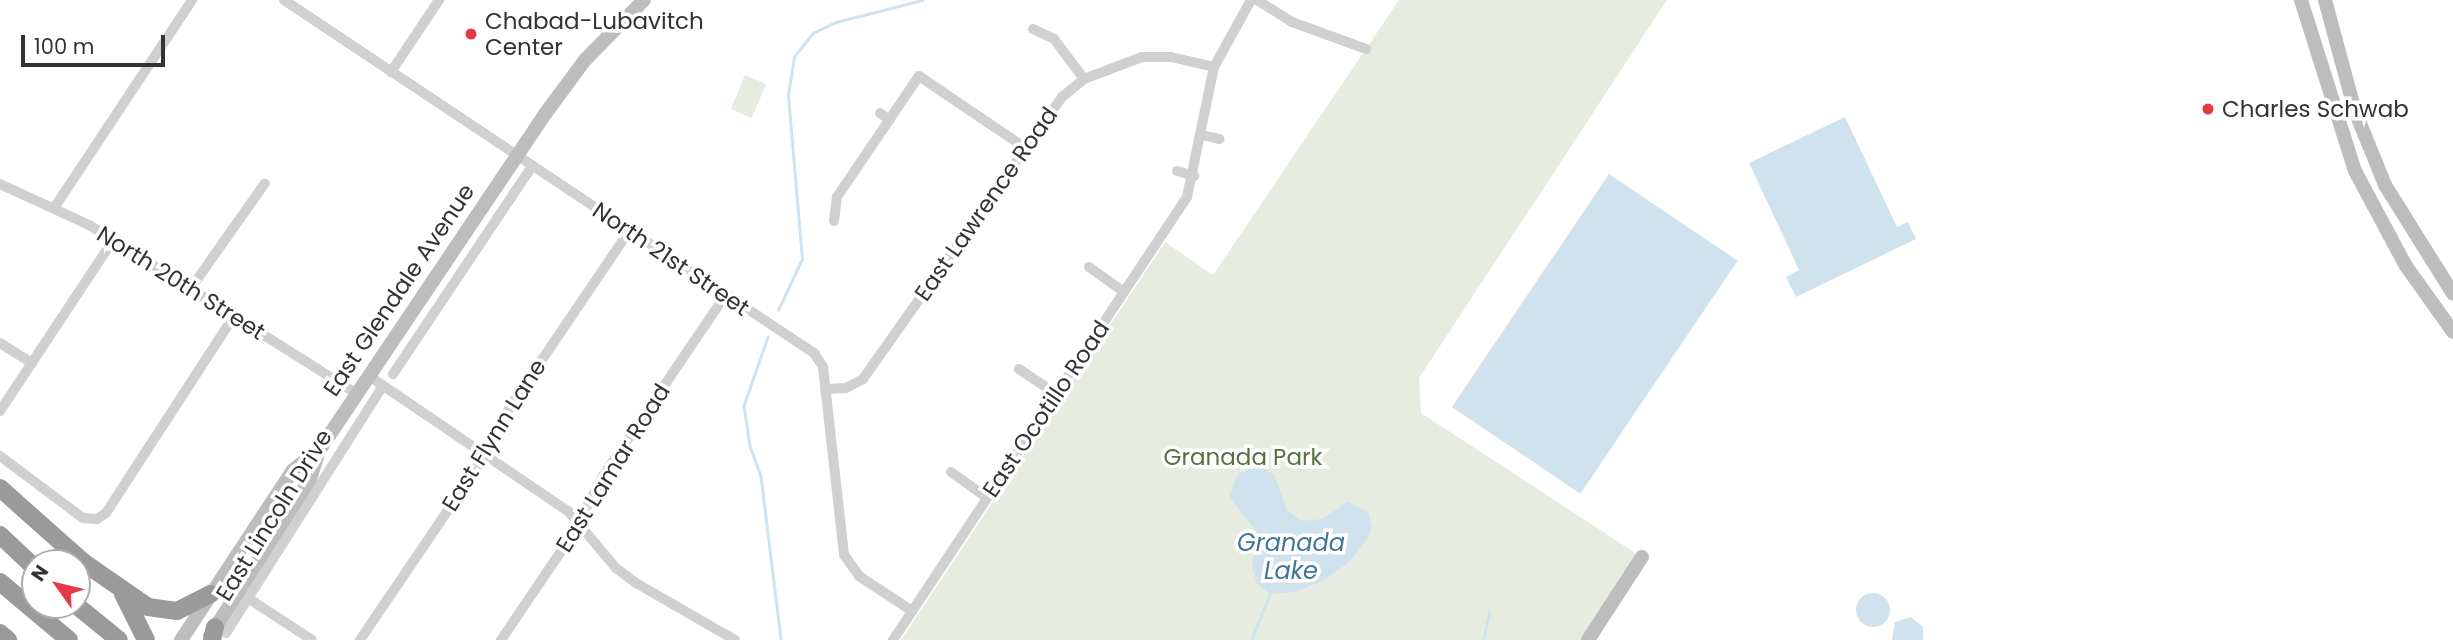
<!DOCTYPE html>
<style>
body{margin:0}
#map{position:relative;width:2453px;height:640px;overflow:hidden;background:#fff;font-family:Poppins,sans-serif}
div>[style]{position:absolute}
.green>*{inset:0;background:#e6ecdf;transform-origin:0 0}
.water>*{inset:0;background:#cfe2ee;transform-origin:0 0}
.round{border-radius:50%}
.stream>*{height:2.5px;margin:-1.25px;padding:0 1.25px;transform-origin:1.25px;border-radius:1.25px;background:#cfe2ee}
.street>*{height:10px;margin:-5px;padding:0 5px;transform-origin:5px;border-radius:5px;background:#d0d0d0}
.secondary>*{height:14px;margin:-7px;padding:0 7px;transform-origin:7px;border-radius:7px;background:#bdbdbd}
.highway>*{height:18px;margin:-9px;padding:0 9px;transform-origin:9px;border-radius:9px;background:#9a9a9a}
.dots>*{width:19px;height:19px;translate:-50% -50%;box-sizing:border-box;border:4px solid #fff;border-radius:50%}
span{translate:-50% -50%;white-space:nowrap;text-align:center;line-height:1.15;-webkit-text-stroke:7px #fff;paint-order:stroke}
.poi-label{font-size:23px;color:#333}
.left{translate:0 -50%;text-align:left}
.street-label{font-size:23px;color:#333}
.park-label{font-size:23px;color:#56703f}
.water-label{font-size:24px;color:#3f7597;font-style:italic}
.north{position:absolute;left:21px;top:549px;width:70px;height:70px;box-sizing:border-box;background:#fff;border:2px solid #adadad;border-radius:50%;rotate:304deg;font-size:19px;font-weight:700;line-height:28px;text-align:center;color:#333}
.north::after{content:'';display:block;margin:auto;width:24px;height:32px;background:#e63946;clip-path:polygon(50% 0,100% 100%,50% 72%,0 100%)}
.scale{position:absolute;left:21px;top:35px;width:144px;height:32px;box-sizing:border-box;border:4px solid #333;border-top:0;padding-left:9px;font-size:21px;line-height:24px;white-space:nowrap;color:#333;-webkit-text-stroke:5px #fff;paint-order:stroke}
</style>
<div id="map">
<div class="green">
<i style="clip-path:polygon(1399px 0,1667px 0,1419px 378px,1421px 413px,1637px 554px,1581px 640px,901px 640px,1165px 242px,1213px 275px)"></i>
<i style="left:745px;top:75px;width:23px;height:37px;rotate:23deg"></i>
</div>
<div class="water">
<i style="clip-path:polygon(1845px 117px,1897px 227px,1908px 222px,1916px 239px,1796px 297px,1786px 277px,1799px 270px,1749px 163px)"></i>
<i style="left:1609px;top:174px;width:155px;height:281px;rotate:34deg"></i>
<i style="clip-path:polygon(1258px 467px,1274px 474px,1287px 510px,1302px 521px,1322px 519px,1348px 502px,1368px 512px,1372px 527px,1368px 538px,1350px 561px,1325px 580px,1295px 592px,1270px 594px,1257px 584px,1252px 568px,1257px 532px,1229px 497px,1238px 473px)"></i>
<i class="round" style="left:1856px;top:593px;width:34px;height:34px"></i>
<i style="clip-path:polygon(1911px 617px,1923px 627px,1923px 640px,1892px 640px,1895px 622px)"></i>
</div>
<div class="stream">
<i style="left:778px;top:310px;width:56px;rotate:-64.8deg"></i>
<i style="left:802px;top:259px;width:165px;rotate:-94.9deg"></i>
<i style="left:788px;top:95px;width:38px;rotate:-81deg"></i>
<i style="left:794px;top:57px;width:31px;rotate:-52deg"></i>
<i style="left:813px;top:33px;width:25px;rotate:-26deg"></i>
<i style="left:836px;top:22px;width:89px;rotate:-14.3deg"></i>
<i style="left:768px;top:337px;width:73px;rotate:109.2deg"></i>
<i style="left:744px;top:406px;width:40px;rotate:81.5deg"></i>
<i style="left:750px;top:446px;width:32px;rotate:70deg"></i>
<i style="left:761px;top:476px;width:165px;rotate:83deg"></i>
<i style="left:1251px;top:640px;width:50px;rotate:-67.6deg"></i>
<i style="left:1483px;top:640px;width:28px;rotate:-77deg"></i>
</div>
<div class="street">
<i style="left:284px;top:0;width:637px;rotate:33.67deg"></i>
<i style="left:814px;top:353px;width:17px;rotate:57deg"></i>
<i style="left:823px;top:367px;width:189px;rotate:83.6deg"></i>
<i style="left:844px;top:555px;width:26px;rotate:54deg"></i>
<i style="left:859px;top:576px;width:64px;rotate:33.4deg"></i>
<i style="left:1257px;top:0;width:41px;rotate:32.2deg"></i>
<i style="left:1292px;top:22px;width:79px;rotate:20deg"></i>
<i style="left:1033px;top:29px;width:23px;rotate:25deg"></i>
<i style="left:1054px;top:39px;width:50px;rotate:53.1deg"></i>
<i style="left:391px;top:72px;width:87px;rotate:-56.3deg"></i>
<i style="left:880px;top:113px;width:12px;rotate:35deg"></i>
<i style="left:1202px;top:135px;width:18px;rotate:13deg"></i>
<i style="left:1177px;top:171px;width:18px;rotate:16deg"></i>
<i style="left:0;top:184px;width:98px;rotate:24.7deg"></i>
<i style="left:89px;top:225px;width:317px;rotate:32.2deg"></i>
<i style="left:54px;top:208px;width:250px;rotate:-56.4deg"></i>
<i style="left:834px;top:221px;width:24px;rotate:-83deg"></i>
<i style="left:837px;top:197px;width:146px;rotate:-55.9deg"></i>
<i style="left:919px;top:76px;width:127px;rotate:34.1deg"></i>
<i style="left:1089px;top:267px;width:43px;rotate:35.5deg"></i>
<i style="left:191px;top:288px;width:128px;rotate:-54.8deg"></i>
<i style="left:0;top:343px;width:38px;rotate:32deg"></i>
<i style="left:1019px;top:369px;width:45px;rotate:34deg"></i>
<i style="left:393px;top:374px;width:250px;rotate:-56.2deg"></i>
<i style="left:369px;top:376px;width:240px;rotate:34.2deg"></i>
<i style="left:568px;top:511px;width:75px;rotate:49.9deg"></i>
<i style="left:616px;top:568px;width:25px;rotate:37deg"></i>
<i style="left:636px;top:583px;width:114px;rotate:29.9deg"></i>
<i style="left:825px;top:389px;width:21px;rotate:-3deg"></i>
<i style="left:846px;top:388px;width:19px;rotate:-28deg"></i>
<i style="left:863px;top:379px;width:345px;rotate:-54.8deg"></i>
<i style="left:1062px;top:97px;width:28px;rotate:-39deg"></i>
<i style="left:1084px;top:79px;width:62px;rotate:-20.8deg"></i>
<i style="left:1142px;top:57px;width:29px"></i>
<i style="left:1171px;top:57px;width:44px;rotate:13.1deg"></i>
<i style="left:0;top:411px;width:205px;rotate:-56.5deg"></i>
<i style="left:0;top:456px;width:104px;rotate:36.8deg"></i>
<i style="left:83px;top:518px;width:14px;rotate:4deg"></i>
<i style="left:97px;top:519px;width:11px;rotate:-34deg"></i>
<i style="left:106px;top:513px;width:235px;rotate:-57deg"></i>
<i style="left:951px;top:472px;width:43px;rotate:35.5deg"></i>
<i style="left:245px;top:596px;width:80px;rotate:33.3deg"></i>
<i style="left:226px;top:633px;width:293px;rotate:-57.6deg"></i>
<i style="left:360px;top:640px;width:209px;rotate:-55.9deg"></i>
<i style="left:477px;top:467px;width:68px;rotate:-61.2deg"></i>
<i style="left:510px;top:407px;width:212px;rotate:-55.9deg"></i>
<i style="left:501px;top:640px;width:127px;rotate:-55.9deg"></i>
<i style="left:572px;top:535px;width:67px;rotate:-62.3deg"></i>
<i style="left:603px;top:476px;width:217px;rotate:-55.9deg"></i>
<i style="left:893px;top:640px;width:532px;rotate:-56.43deg"></i>
<i style="left:1187px;top:197px;width:133px;rotate:-78.3deg"></i>
<i style="left:1214px;top:67px;width:77px;rotate:-61.1deg"></i>
</div>
<div class="secondary">
<i style="left:2301px;top:0;width:179px;rotate:72.5deg"></i>
<i style="left:2355px;top:171px;width:108px;rotate:61.8deg"></i>
<i style="left:2406px;top:266px;width:81px;rotate:54.5deg"></i>
<i style="left:2325px;top:0;width:115px;rotate:74.9deg"></i>
<i style="left:2355px;top:111px;width:80px;rotate:67.9deg"></i>
<i style="left:2385px;top:185px;width:128px;rotate:58deg"></i>
<i style="left:210px;top:636px;width:186px;rotate:-57.5deg"></i>
<i style="left:310px;top:479px;width:32px;rotate:-72deg"></i>
<i style="left:320px;top:449px;width:404px;rotate:-56.1deg"></i>
<i style="left:545px;top:114px;width:67px;rotate:-53.5deg"></i>
<i style="left:585px;top:60px;width:84px;rotate:-45.5deg"></i>
<i style="left:181px;top:640px;width:204px;rotate:-56.6deg"></i>
<i style="left:293px;top:470px;width:34px;rotate:-38deg"></i>
<i style="left:1588px;top:640px;width:99px;rotate:-57deg"></i>
</div>
<div class="highway">
<i style="left:0;top:488px;width:111px;rotate:41.7deg"></i>
<i style="left:83px;top:562px;width:79px;rotate:34.7deg"></i>
<i style="left:148px;top:607px;width:29px;rotate:8deg"></i>
<i style="left:177px;top:611px;width:38px;rotate:-27deg"></i>
<i style="left:0;top:535px;width:48px;rotate:43.3deg"></i>
<i style="left:0;top:582px;width:90px;rotate:40deg"></i>
<i style="left:123px;top:594px;width:51px;rotate:63.4deg"></i>
<i style="left:76px;top:605px;width:55px;rotate:39.1deg"></i>
<i style="left:0;top:633px;width:11px;rotate:41deg"></i>
<i style="left:212px;top:640px;width:13px;rotate:-77deg"></i>
</div>
<div class="dots">
<i style="left:471px;top:34px;background:#e63946"></i>
<i style="left:2208px;top:109px;background:#e63946"></i>
</div>
<div class="poi-label">
<span class="left" style="left:485px;top:34px">Chabad-Lubavitch<br>Center</span>
<span class="left" style="left:2222px;top:109px">Charles Schwab</span>
</div>
<div class="street-label">
<span style="left:986px;top:204px;rotate:-55deg">East Lawrence Road</span>
<span style="left:671px;top:259px;rotate:34deg">North 21st Street</span>
<span style="left:181px;top:283px;rotate:32deg">North 20th Street</span>
<span style="left:399px;top:290px;rotate:-56deg">East Glendale Avenue</span>
<span style="left:1046px;top:409px;rotate:-56deg">East Ocotillo Road</span>
<span style="left:494px;top:435px;rotate:-58deg">East Flynn Lane</span>
<span style="left:613px;top:468px;rotate:-58deg">East Lamar Road</span>
<span style="left:274px;top:515px;rotate:-58deg">East Lincoln Drive</span>
</div>
<div class="park-label">
<span style="left:1243px;top:457px">Granada Park</span>
</div>
<div class="water-label">
<span style="left:1291px;top:557px">Granada<br>Lake</span>
</div>
<div class="north">N</div>
<div class="scale">100 m</div>
</div>
